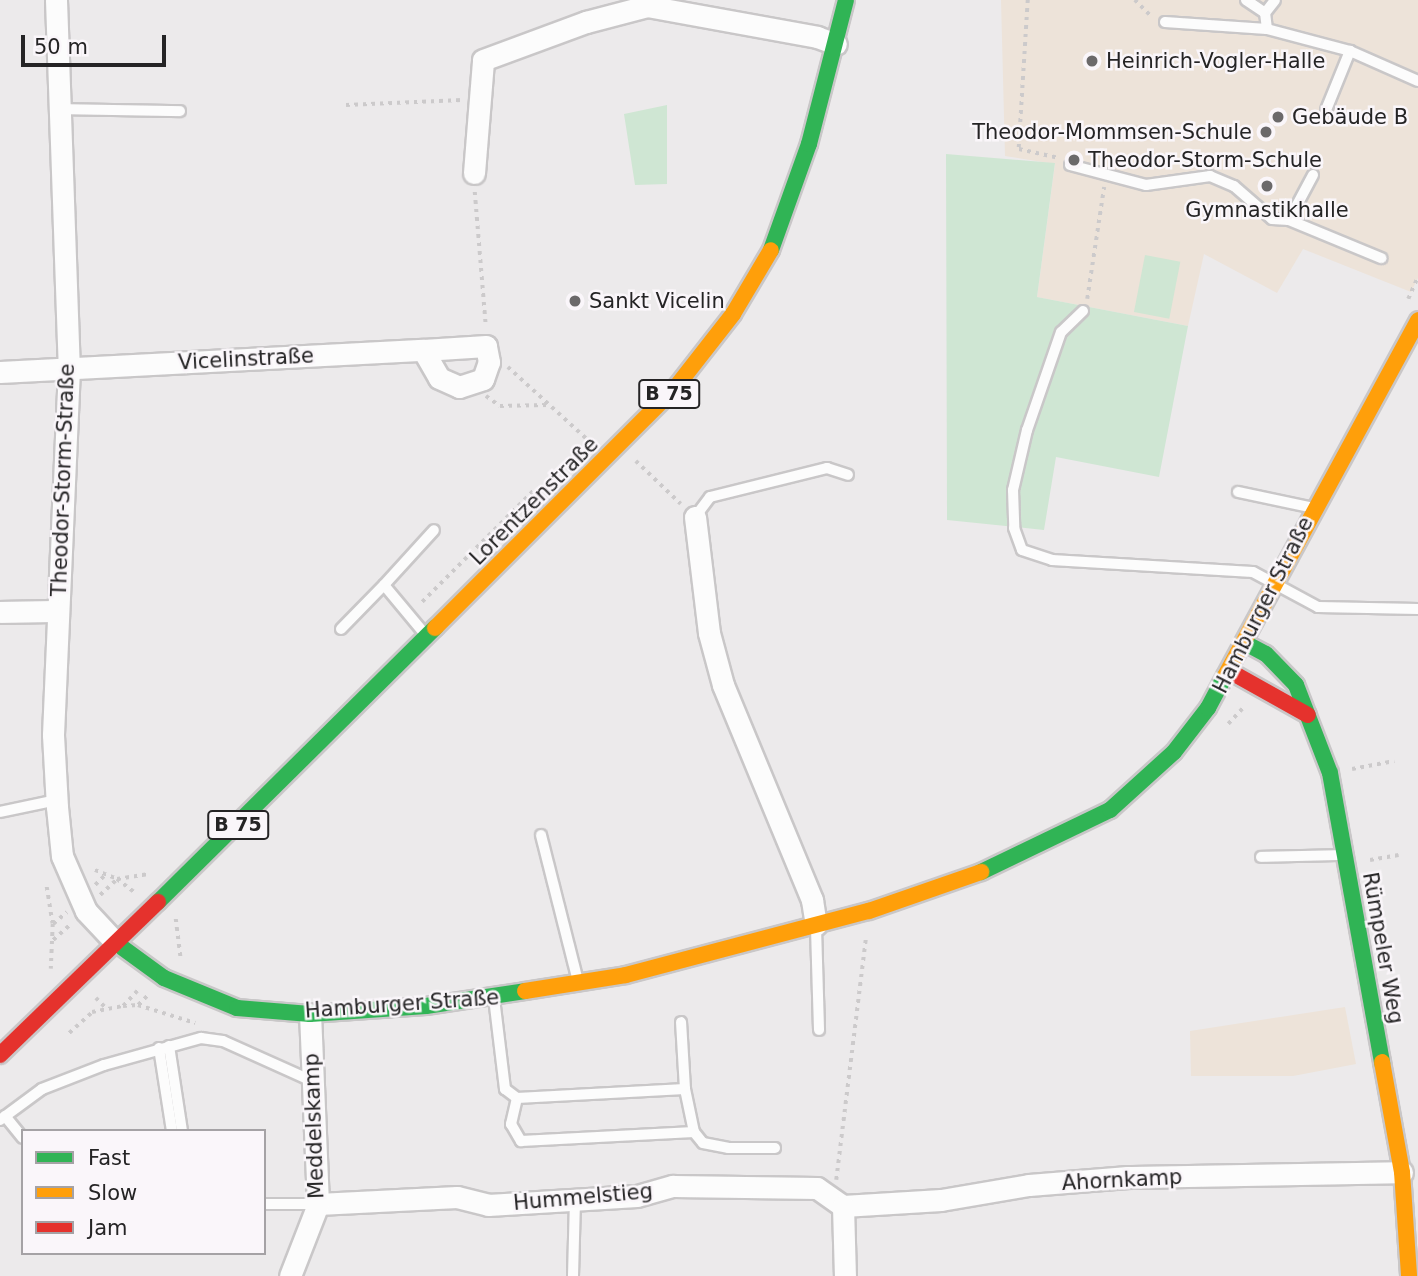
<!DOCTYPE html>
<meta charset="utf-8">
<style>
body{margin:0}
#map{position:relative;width:1418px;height:1276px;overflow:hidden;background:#eceaeb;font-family:"DejaVu Sans",sans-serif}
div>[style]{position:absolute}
.education>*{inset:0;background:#ede3d9}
.green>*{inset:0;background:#cfe6d3;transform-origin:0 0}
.path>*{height:3.5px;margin-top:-1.75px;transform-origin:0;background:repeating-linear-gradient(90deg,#cccacb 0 3.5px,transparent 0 8.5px)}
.roads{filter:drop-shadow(2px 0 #c9c7c8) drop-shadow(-2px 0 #c9c7c8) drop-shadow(0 2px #c9c7c8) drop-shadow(0 -2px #c9c7c8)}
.lane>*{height:10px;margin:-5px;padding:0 5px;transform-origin:5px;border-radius:5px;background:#fcfcfc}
.street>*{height:21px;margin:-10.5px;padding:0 10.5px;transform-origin:10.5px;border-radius:10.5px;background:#fcfcfc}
.fast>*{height:16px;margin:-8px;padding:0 8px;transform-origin:8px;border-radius:8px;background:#30b455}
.slow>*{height:16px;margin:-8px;padding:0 8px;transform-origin:8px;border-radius:8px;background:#ff9f0a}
.jam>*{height:16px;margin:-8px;padding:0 8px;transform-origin:8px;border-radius:8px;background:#e5322d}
.dots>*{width:19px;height:19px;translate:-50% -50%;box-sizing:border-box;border:4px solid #faf6fa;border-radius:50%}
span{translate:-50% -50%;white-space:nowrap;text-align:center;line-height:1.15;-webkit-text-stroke:5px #faf6fa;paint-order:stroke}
.shield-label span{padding:2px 5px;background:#faf6fa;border:2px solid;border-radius:5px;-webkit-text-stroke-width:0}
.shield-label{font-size:19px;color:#252425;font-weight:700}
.poi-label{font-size:21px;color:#252425}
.left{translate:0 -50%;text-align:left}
.right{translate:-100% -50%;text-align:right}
.street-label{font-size:21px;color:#252425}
.legend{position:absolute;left:21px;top:1129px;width:245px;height:126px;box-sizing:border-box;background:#faf6fa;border:2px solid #a5a2a5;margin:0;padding:9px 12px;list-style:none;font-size:21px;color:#252425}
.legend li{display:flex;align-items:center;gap:14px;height:35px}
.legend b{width:35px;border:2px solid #a5a2a5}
.scale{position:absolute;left:21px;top:35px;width:145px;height:32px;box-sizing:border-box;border:4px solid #252425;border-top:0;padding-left:9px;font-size:21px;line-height:24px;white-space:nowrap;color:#252425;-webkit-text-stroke:5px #faf6fa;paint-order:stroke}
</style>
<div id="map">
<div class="education">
<i style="clip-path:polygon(1001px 0,1418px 0,1418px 278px,1411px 292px,1303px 249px,1277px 293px,1204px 254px,1188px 326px,1037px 297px,1055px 164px,1005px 156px)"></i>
<i style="clip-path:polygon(1345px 1007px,1356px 1064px,1293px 1076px,1191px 1076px,1190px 1031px)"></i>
</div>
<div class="green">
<i style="clip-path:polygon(667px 105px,667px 184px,635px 185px,624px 114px)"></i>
<i style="clip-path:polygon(946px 154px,1055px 163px,1037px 297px,1188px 326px,1159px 477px,1056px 457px,1044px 530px,947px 520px)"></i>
<i style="left:1145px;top:255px;width:36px;height:58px;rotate:11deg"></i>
</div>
<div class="path">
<i style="left:1028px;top:0;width:149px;rotate:93.5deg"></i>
<i style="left:1019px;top:149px;width:41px;rotate:12.7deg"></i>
<i style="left:1135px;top:0;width:25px;rotate:45deg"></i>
<i style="left:346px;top:105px;width:116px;rotate:-2.5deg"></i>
<i style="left:475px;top:192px;width:135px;rotate:85.3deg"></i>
<i style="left:1087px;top:299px;width:113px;rotate:-81.4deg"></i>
<i style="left:1408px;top:299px;width:24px;rotate:-66deg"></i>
<i style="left:508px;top:367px;width:108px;rotate:42.4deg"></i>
<i style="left:486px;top:396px;width:17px;rotate:36deg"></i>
<i style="left:500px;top:406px;width:48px;rotate:-1.2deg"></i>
<i style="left:636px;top:461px;width:62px;rotate:43.7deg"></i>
<i style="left:422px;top:602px;width:157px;rotate:-45deg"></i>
<i style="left:1228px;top:724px;width:25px;rotate:-47deg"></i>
<i style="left:1352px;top:769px;width:43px;rotate:-10.8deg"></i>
<i style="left:1370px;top:860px;width:29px;rotate:-10deg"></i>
<i style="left:95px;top:870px;width:24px;rotate:22deg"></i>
<i style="left:117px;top:879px;width:32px;rotate:-9deg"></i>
<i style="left:95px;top:885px;width:16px;rotate:-45deg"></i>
<i style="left:47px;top:887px;width:37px;rotate:81deg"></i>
<i style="left:53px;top:924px;width:45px;rotate:92.5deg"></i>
<i style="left:100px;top:895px;width:23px;rotate:-43deg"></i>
<i style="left:117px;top:879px;width:21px;rotate:37deg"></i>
<i style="left:176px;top:919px;width:39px;rotate:83deg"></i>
<i style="left:53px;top:924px;width:18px;rotate:-41deg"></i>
<i style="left:53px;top:940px;width:25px;rotate:-42deg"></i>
<i style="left:96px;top:998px;width:16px;rotate:45deg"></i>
<i style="left:138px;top:1005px;width:16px;rotate:-45deg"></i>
<i style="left:123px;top:1006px;width:23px;rotate:-47deg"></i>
<i style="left:69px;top:1033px;width:31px;rotate:-42deg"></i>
<i style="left:92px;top:1012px;width:32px;rotate:-11deg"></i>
<i style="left:123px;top:1006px;width:15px;rotate:-4deg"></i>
<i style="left:138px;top:1005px;width:60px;rotate:17.5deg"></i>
<i style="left:836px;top:1180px;width:245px;rotate:-83deg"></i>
</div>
<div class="roads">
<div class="lane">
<i style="left:1246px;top:0;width:23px;rotate:34deg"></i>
<i style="left:1165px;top:22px;width:102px;rotate:3.9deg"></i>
<i style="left:1267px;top:29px;width:86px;rotate:14.8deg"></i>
<i style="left:1350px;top:51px;width:74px;rotate:23.8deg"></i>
<i style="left:1267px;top:29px;width:16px;rotate:-97deg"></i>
<i style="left:1265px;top:13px;width:16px;rotate:-52deg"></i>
<i style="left:60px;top:109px;width:120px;rotate:1deg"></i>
<i style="left:1326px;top:110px;width:64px;rotate:-67.9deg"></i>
<i style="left:1070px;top:165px;width:79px;rotate:14.7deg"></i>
<i style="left:1146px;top:185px;width:65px;rotate:-8deg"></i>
<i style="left:1210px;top:176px;width:26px;rotate:23deg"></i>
<i style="left:1234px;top:186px;width:50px;rotate:41deg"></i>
<i style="left:1272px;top:219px;width:17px;rotate:3deg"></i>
<i style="left:1313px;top:175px;width:51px;rotate:118.1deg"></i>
<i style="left:1289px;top:220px;width:100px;rotate:22.4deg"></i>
<i style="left:1083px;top:311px;width:30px;rotate:136deg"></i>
<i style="left:1061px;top:332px;width:104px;rotate:109.1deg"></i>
<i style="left:1027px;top:430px;width:62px;rotate:103.1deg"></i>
<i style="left:1013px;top:490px;width:38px;rotate:88deg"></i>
<i style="left:1014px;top:528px;width:23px;rotate:70deg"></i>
<i style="left:1022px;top:550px;width:32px;rotate:18deg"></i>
<i style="left:1052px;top:560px;width:201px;rotate:3.4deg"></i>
<i style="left:1253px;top:572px;width:74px;rotate:28.3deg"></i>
<i style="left:1318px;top:607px;width:100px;rotate:1.1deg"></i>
<i style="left:1238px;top:492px;width:78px;rotate:11.9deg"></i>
<i style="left:695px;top:517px;width:25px;rotate:-53deg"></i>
<i style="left:710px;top:497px;width:121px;rotate:-13.9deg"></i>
<i style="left:827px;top:468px;width:22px;rotate:18deg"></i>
<i style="left:341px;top:629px;width:62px;rotate:-45.7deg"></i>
<i style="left:424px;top:633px;width:62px;rotate:-129.8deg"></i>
<i style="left:384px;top:585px;width:74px;rotate:-47.7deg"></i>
<i style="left:0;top:812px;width:58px;rotate:-11.9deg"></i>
<i style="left:541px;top:835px;width:151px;rotate:75.8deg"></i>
<i style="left:1261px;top:857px;width:82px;rotate:-1.4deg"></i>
<i style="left:816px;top:928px;width:102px;rotate:88.3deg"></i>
<i style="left:494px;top:998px;width:92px;rotate:83.1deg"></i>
<i style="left:505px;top:1089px;width:15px;rotate:37deg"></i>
<i style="left:517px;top:1098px;width:168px;rotate:-3.1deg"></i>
<i style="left:685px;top:1089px;width:67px;rotate:-93.4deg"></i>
<i style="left:169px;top:1046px;width:86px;rotate:81.3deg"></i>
<i style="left:159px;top:1048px;width:84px;rotate:81.1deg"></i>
<i style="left:517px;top:1098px;width:27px;rotate:103deg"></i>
<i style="left:511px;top:1124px;width:20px;rotate:60deg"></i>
<i style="left:521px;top:1141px;width:173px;rotate:-3deg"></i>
<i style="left:694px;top:1132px;width:44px;rotate:-101.8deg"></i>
<i style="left:5px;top:1116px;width:28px;rotate:51deg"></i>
<i style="left:0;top:1120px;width:52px;rotate:-36.4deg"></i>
<i style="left:42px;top:1089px;width:66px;rotate:-21.2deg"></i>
<i style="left:104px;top:1065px;width:101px;rotate:-15.6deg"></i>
<i style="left:201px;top:1038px;width:22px;rotate:8deg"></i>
<i style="left:223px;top:1041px;width:98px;rotate:24.2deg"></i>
<i style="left:694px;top:1132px;width:14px;rotate:51deg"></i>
<i style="left:703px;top:1143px;width:25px;rotate:11deg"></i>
<i style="left:728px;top:1148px;width:47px"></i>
<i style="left:264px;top:1204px;width:54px"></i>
<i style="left:573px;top:1276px;width:76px;rotate:-88.5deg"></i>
</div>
<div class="street">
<i style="left:56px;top:0;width:368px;rotate:88deg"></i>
<i style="left:69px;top:368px;width:367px;rotate:92.5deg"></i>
<i style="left:53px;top:735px;width:72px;rotate:86.8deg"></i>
<i style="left:57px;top:807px;width:49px;rotate:84.2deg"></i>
<i style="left:62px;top:856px;width:60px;rotate:66.4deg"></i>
<i style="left:86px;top:911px;width:44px;rotate:46.8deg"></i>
<i style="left:474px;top:173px;width:113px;rotate:-85.4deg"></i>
<i style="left:483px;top:60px;width:110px;rotate:-20.3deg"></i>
<i style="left:586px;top:22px;width:63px;rotate:-14.7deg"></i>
<i style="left:647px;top:6px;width:173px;rotate:10.3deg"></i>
<i style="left:817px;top:37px;width:20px;rotate:20deg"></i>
<i style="left:0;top:372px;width:424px;rotate:-3deg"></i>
<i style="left:423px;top:350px;width:32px;rotate:60deg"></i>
<i style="left:439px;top:378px;width:22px;rotate:24deg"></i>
<i style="left:459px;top:387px;width:25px;rotate:-18deg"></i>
<i style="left:483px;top:379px;width:18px;rotate:-71deg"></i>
<i style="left:489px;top:362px;width:16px;rotate:-101deg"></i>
<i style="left:486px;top:346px;width:63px;rotate:176.4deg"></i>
<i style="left:695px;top:517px;width:117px;rotate:83.1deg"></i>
<i style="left:709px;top:633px;width:54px;rotate:74.9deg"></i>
<i style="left:723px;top:685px;width:233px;rotate:67.5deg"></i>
<i style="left:812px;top:900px;width:25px;rotate:81deg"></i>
<i style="left:0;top:612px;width:57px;rotate:-1deg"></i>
<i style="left:318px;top:1204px;width:139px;rotate:-2.9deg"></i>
<i style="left:457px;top:1197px;width:32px;rotate:14deg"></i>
<i style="left:488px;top:1205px;width:149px;rotate:-3.5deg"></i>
<i style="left:637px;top:1196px;width:37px;rotate:-16deg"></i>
<i style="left:673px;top:1186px;width:144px;rotate:0.8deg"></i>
<i style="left:817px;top:1188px;width:32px;rotate:35deg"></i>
<i style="left:843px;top:1206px;width:98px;rotate:-3.5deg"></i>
<i style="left:941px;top:1200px;width:89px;rotate:-9.7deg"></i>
<i style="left:1029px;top:1185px;width:99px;rotate:-4.6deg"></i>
<i style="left:1128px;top:1177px;width:274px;rotate:-1deg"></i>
<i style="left:843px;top:1206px;width:70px;rotate:88.4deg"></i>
<i style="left:290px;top:1276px;width:77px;rotate:-68.7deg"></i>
<i style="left:318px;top:1204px;width:190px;rotate:-92.4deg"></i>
</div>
<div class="fast">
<i style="left:771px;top:250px;width:113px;rotate:-70.3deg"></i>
<i style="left:809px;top:144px;width:149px;rotate:-75.6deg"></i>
<i style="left:1247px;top:644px;width:21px;rotate:28deg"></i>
<i style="left:1266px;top:654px;width:43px;rotate:45.9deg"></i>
<i style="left:1296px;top:685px;width:94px;rotate:68.9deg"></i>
<i style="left:1330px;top:773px;width:294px;rotate:79.8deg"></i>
<i style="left:981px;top:872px;width:143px;rotate:-25.7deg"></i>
<i style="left:1110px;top:810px;width:86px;rotate:-42.2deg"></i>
<i style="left:1174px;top:752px;width:56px;rotate:-52.3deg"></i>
<i style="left:1208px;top:708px;width:36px;rotate:-62deg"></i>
<i style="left:158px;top:902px;width:390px;rotate:-44.7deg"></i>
<i style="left:116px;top:943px;width:59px;rotate:36.1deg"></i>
<i style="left:164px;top:978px;width:79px;rotate:22.3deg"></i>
<i style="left:237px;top:1008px;width:73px;rotate:4.7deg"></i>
<i style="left:310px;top:1014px;width:116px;rotate:-3.9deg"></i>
<i style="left:426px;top:1006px;width:100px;rotate:-8.6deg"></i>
</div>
<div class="slow">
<i style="left:435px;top:628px;width:341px;rotate:-45deg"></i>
<i style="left:676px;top:387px;width:93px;rotate:-52deg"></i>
<i style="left:733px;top:314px;width:74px;rotate:-59.3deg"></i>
<i style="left:1225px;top:676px;width:405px;rotate:-61.5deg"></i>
<i style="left:525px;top:991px;width:102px;rotate:-9deg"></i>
<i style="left:626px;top:975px;width:251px;rotate:-14.8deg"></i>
<i style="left:869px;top:911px;width:119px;rotate:-19.2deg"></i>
<i style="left:1382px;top:1062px;width:112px;rotate:79.7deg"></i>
<i style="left:1402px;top:1172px;width:104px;rotate:86.1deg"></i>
</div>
<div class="jam">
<i style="left:1231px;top:672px;width:88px;rotate:29.2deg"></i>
<i style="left:0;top:1055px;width:220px;rotate:-44.1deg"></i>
</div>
</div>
<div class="dots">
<i style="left:1092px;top:61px;background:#6b696a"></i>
<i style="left:1278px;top:117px;background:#6b696a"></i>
<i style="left:1266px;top:132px;background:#6b696a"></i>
<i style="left:1074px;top:160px;background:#6b696a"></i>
<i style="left:1267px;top:186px;background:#6b696a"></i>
<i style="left:575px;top:301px;background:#6b696a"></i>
</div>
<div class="shield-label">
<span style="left:669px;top:394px">B 75</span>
<span style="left:238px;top:825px">B 75</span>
</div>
<div class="poi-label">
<span class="left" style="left:1106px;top:61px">Heinrich-Vogler-Halle</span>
<span class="left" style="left:1292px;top:117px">Gebäude B</span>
<span class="right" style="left:1252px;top:132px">Theodor-Mommsen-Schule</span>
<span class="left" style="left:1088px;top:160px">Theodor-Storm-Schule</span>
<span style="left:1267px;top:210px">Gymnastikhalle</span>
<span class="left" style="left:589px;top:301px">Sankt Vicelin</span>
</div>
<div class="street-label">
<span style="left:246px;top:359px;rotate:-3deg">Vicelinstraße</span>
<span style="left:63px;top:480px;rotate:-88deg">Theodor-Storm-Straße</span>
<span style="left:534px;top:501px;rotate:-45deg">Lorentzenstraße</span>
<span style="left:1263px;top:605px;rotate:-63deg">Hamburger Straße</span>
<span style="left:1383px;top:948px;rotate:80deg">Rümpeler Weg</span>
<span style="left:402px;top:1004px;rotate:-4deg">Hamburger Straße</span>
<span style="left:314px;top:1126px;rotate:-92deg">Meddelskamp</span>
<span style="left:1122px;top:1180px;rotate:-3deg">Ahornkamp</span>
<span style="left:583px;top:1197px;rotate:-5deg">Hummelstieg</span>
</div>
<ul class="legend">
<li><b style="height:9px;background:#30b455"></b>Fast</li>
<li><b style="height:9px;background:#ff9f0a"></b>Slow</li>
<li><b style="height:9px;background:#e5322d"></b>Jam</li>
</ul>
<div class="scale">50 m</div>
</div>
